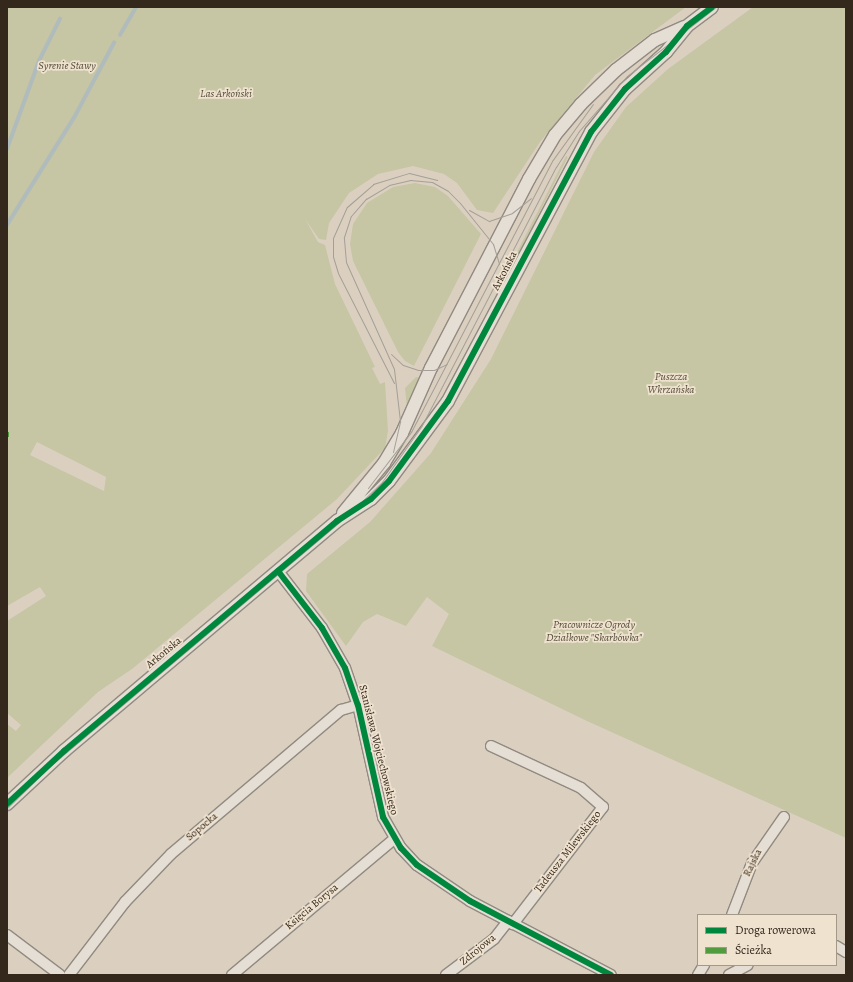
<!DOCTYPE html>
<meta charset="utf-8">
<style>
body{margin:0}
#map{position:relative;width:853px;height:982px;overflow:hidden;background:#dbd0c0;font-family:Alegreya,serif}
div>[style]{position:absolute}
.green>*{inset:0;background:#c6c5a4;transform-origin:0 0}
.stream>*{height:3.5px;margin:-1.75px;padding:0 1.75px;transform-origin:1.75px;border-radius:1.75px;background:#b0bcbc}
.roads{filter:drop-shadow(1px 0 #928a80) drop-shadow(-1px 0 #928a80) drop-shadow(0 1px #928a80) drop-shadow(0 -1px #928a80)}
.minor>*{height:10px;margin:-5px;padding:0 5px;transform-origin:5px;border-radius:5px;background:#e4ded5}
.tertiary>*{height:12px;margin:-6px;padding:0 6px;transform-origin:6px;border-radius:6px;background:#e4ded5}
.tram>*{height:1px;margin:-0.5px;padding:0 0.5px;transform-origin:0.5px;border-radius:0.5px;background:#a59f97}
.quiet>*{height:5px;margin-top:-2.5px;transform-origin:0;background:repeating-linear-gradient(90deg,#519c3e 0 10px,transparent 0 15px)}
.cycleway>*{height:6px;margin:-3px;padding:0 3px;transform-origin:3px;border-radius:3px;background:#00873e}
span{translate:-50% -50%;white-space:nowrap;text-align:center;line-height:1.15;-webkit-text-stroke:3.5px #efe2cf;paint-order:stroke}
.park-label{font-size:11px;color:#544d38;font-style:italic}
.street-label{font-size:11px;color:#34281c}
.frame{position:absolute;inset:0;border:8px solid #34281c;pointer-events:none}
.legend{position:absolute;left:697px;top:914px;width:140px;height:52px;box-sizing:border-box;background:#efe2cf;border:1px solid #a49887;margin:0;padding:5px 7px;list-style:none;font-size:12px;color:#34281c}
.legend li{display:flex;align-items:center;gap:8px;height:20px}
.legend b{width:20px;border:1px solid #a49887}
</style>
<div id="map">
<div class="green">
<i style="clip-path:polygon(evenodd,7px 7px,686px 7px,595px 75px,540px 142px,493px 213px,477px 210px,457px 183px,444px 174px,413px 166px,378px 174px,349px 193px,329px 223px,326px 240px,319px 239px,305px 219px,318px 242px,325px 245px,335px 284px,375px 367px,372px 368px,380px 384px,385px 382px,388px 431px,385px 448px,337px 499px,132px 669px,98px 692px,7px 778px,7px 724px,16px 731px,21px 725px,7px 713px,7px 621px,46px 596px,40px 587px,7px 606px,7px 7px,37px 442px,106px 477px,104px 491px,30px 455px,37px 442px)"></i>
<i style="clip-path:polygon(753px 7px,846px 7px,846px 838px,587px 721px,432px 646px,449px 614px,427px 597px,406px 626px,377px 614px,363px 622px,346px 646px,306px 591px,307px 574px,370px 522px,431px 453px,491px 359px,594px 152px,626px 107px,668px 69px)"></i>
<i style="left:566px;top:156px;width:2px;height:111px;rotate:27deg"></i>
<i style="clip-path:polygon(415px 183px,435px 187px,448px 196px,481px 234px,414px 366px,405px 361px,398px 352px,353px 261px,350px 244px,353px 224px,367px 203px,393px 187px)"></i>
<i style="clip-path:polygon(416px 377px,422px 378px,407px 408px,405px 388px)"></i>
</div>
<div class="stream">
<i style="left:120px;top:35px;width:32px;rotate:-60deg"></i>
<i style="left:7px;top:149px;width:94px;rotate:-70deg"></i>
<i style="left:39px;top:61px;width:47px;rotate:-63.4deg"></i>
<i style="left:7px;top:225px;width:128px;rotate:-58deg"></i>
<i style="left:75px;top:116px;width:83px;rotate:-61.9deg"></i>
</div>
<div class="roads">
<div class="minor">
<i style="left:278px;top:571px;width:72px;rotate:52.3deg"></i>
<i style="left:322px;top:628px;width:46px;rotate:60.1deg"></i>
<i style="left:345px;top:668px;width:39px;rotate:71deg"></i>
<i style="left:358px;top:705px;width:115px;rotate:77.4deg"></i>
<i style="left:383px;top:817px;width:36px;rotate:60deg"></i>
<i style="left:401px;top:848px;width:23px;rotate:47deg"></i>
<i style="left:417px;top:865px;width:64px;rotate:34.2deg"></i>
<i style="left:470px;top:901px;width:159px;rotate:27.7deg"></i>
<i style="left:491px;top:746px;width:99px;rotate:25deg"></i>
<i style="left:581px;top:788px;width:29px;rotate:41deg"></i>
<i style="left:603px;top:807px;width:148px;rotate:127.6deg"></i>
<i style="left:732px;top:915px;width:56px;rotate:-69deg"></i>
<i style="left:752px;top:863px;width:56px;rotate:-55.2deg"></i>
<i style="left:7px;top:935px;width:66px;rotate:37deg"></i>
<i style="left:836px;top:946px;width:12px;rotate:31deg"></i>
<i style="left:69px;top:975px;width:92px;rotate:-52.5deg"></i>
<i style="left:125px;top:902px;width:66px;rotate:-46.2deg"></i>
<i style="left:171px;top:854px;width:223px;rotate:-40.3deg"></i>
<i style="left:341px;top:710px;width:18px;rotate:-16deg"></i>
<i style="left:232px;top:975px;width:212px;rotate:-40deg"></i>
<i style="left:446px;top:975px;width:60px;rotate:-36.9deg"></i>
<i style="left:494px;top:939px;width:23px;rotate:-52deg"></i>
<i style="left:698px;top:975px;width:12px;rotate:-59deg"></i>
<i style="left:729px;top:975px;width:21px;rotate:-28deg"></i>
</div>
<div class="tertiary">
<i style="left:343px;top:513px;width:65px;rotate:-50.6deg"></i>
<i style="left:384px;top:463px;width:35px;rotate:-59deg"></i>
<i style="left:402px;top:433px;width:71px;rotate:-66deg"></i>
<i style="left:431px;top:368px;width:213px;rotate:-62.6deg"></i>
<i style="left:529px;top:179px;width:51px;rotate:-59.4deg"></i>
<i style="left:555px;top:135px;width:40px;rotate:-50deg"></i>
<i style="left:581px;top:104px;width:49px;rotate:-44.2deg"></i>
<i style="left:616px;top:70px;width:49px;rotate:-37.6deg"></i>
<i style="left:655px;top:40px;width:32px;rotate:-24deg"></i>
<i style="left:7px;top:804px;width:78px;rotate:-42.9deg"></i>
<i style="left:64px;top:751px;width:357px;rotate:-40.1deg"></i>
<i style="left:337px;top:521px;width:40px;rotate:-32.9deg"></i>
<i style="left:371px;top:499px;width:25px;rotate:-45deg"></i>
<i style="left:389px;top:481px;width:99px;rotate:-53.6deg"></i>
<i style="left:448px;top:401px;width:305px;rotate:-62deg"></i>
<i style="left:591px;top:132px;width:55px;rotate:-51.7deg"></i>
<i style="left:625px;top:89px;width:55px;rotate:-42.1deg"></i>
<i style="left:666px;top:52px;width:33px;rotate:-51deg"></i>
<i style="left:687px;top:26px;width:31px;rotate:-37deg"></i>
</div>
</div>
<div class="tram">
<i style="left:469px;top:210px;width:23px;rotate:29deg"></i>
<i style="left:489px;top:221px;width:24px;rotate:-19deg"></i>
<i style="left:512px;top:213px;width:24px;rotate:-38deg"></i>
<i style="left:391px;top:354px;width:16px;rotate:43deg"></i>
<i style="left:403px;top:365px;width:16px;rotate:18deg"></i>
<i style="left:418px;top:370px;width:16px"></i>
<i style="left:434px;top:370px;width:14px;rotate:-25deg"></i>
<i style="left:394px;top:383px;width:123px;rotate:-117deg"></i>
<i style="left:338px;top:273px;width:17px;rotate:-107deg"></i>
<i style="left:333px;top:257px;width:19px;rotate:-90deg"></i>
<i style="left:333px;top:238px;width:34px;rotate:-66deg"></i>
<i style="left:347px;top:207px;width:35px;rotate:-41deg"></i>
<i style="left:373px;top:184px;width:38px;rotate:-17deg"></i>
<i style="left:409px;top:173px;width:29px;rotate:14deg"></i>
<i style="left:393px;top:452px;width:32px;rotate:-77deg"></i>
<i style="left:400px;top:421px;width:52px;rotate:-96.6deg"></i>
<i style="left:394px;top:369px;width:117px;rotate:-114.2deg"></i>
<i style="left:346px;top:262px;width:25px;rotate:-95deg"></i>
<i style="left:344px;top:237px;width:22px;rotate:-72deg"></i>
<i style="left:351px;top:216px;width:23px;rotate:-49deg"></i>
<i style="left:366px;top:199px;width:27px;rotate:-31deg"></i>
<i style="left:389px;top:185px;width:22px;rotate:-13deg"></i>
<i style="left:410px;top:180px;width:22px;rotate:5deg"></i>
<i style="left:432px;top:182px;width:18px;rotate:29deg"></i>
<i style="left:448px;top:191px;width:17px;rotate:45deg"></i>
<i style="left:460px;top:203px;width:53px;rotate:51.2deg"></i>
<i style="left:493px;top:244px;width:21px;rotate:73deg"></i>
<i style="left:368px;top:488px;width:71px;rotate:-52.5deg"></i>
<i style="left:411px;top:432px;width:305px;rotate:-62.5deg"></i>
<i style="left:552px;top:161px;width:70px;rotate:-54.3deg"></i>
<i style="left:7px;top:808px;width:62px;rotate:-44.3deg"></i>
<i style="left:51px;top:765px;width:387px;rotate:-40.1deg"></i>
<i style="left:347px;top:516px;width:49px;rotate:-44.2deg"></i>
<i style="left:382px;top:482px;width:67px;rotate:-54.7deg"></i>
<i style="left:421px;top:427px;width:293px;rotate:-62.6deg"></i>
<i style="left:556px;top:167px;width:43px;rotate:-57.4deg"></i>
<i style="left:579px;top:131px;width:73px;rotate:-48.9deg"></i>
<i style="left:627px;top:76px;width:113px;rotate:-37.8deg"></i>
</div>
<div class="quiet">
<i style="left:7px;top:434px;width:2px"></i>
</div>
<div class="cycleway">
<i style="left:278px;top:571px;width:72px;rotate:52.3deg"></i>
<i style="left:322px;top:628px;width:46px;rotate:60.1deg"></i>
<i style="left:345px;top:668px;width:39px;rotate:71deg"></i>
<i style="left:358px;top:705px;width:115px;rotate:77.4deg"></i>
<i style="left:383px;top:817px;width:36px;rotate:60deg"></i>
<i style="left:401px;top:848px;width:23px;rotate:47deg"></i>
<i style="left:417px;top:865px;width:64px;rotate:34.2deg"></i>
<i style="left:470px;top:901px;width:159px;rotate:27.7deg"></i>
<i style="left:7px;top:804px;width:78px;rotate:-42.9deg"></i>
<i style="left:64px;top:751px;width:357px;rotate:-40.1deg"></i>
<i style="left:337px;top:521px;width:40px;rotate:-32.9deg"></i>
<i style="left:371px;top:499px;width:25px;rotate:-45deg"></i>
<i style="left:389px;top:481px;width:99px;rotate:-53.6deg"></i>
<i style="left:448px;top:401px;width:305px;rotate:-62deg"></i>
<i style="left:591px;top:132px;width:55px;rotate:-51.7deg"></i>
<i style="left:625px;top:89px;width:55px;rotate:-42.1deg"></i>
<i style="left:666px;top:52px;width:33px;rotate:-51deg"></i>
<i style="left:687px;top:26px;width:31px;rotate:-37deg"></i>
</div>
<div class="park-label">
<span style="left:67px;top:66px">Syrenie Stawy</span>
<span style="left:226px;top:94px">Las Arkoński</span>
<span style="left:671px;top:384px">Puszcza<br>Wkrzańska</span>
<span style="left:594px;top:632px">Pracownicze Ogrody<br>Działkowe "Skarbówka"</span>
</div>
<div class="street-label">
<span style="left:505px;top:271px;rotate:-63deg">Arkońska</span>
<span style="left:164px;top:653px;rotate:-40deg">Arkońska</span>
<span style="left:378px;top:750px;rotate:76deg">Stanisława Wojciechowskiego</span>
<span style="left:202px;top:827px;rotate:-40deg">Sopocka</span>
<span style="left:568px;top:852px;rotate:-52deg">Tadeusza Milewskiego</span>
<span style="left:753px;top:863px;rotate:-64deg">Rajska</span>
<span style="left:312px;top:907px;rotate:-40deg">Księcia Borysa</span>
<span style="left:478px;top:950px;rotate:-39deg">Zdrojowa</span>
</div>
<div class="frame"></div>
<ul class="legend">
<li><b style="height:5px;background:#00873e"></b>Droga rowerowa</li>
<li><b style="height:5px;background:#519c3e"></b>Ścieżka</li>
</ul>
</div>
